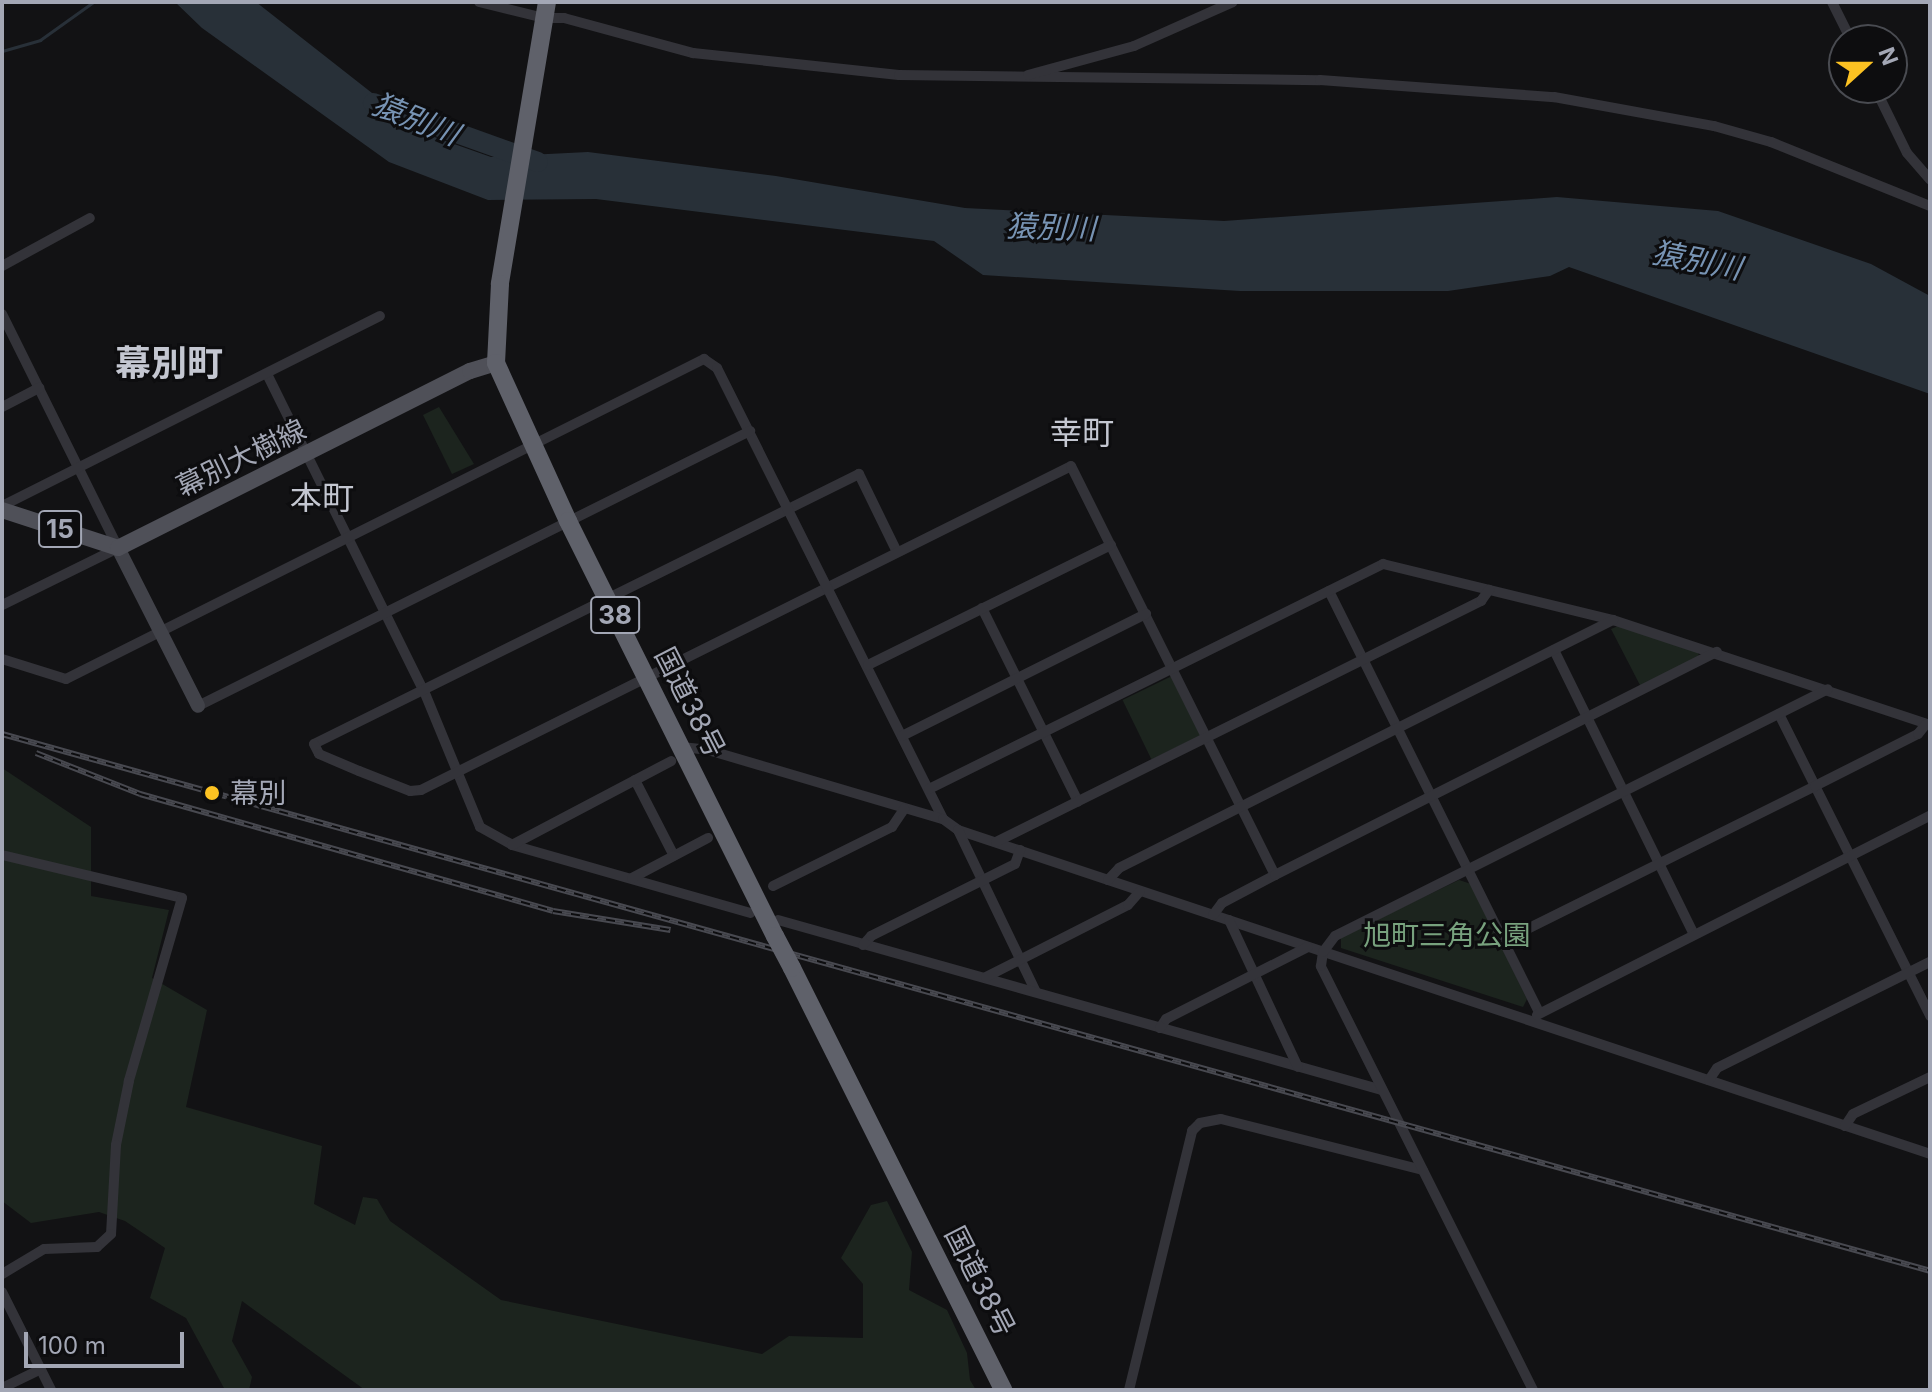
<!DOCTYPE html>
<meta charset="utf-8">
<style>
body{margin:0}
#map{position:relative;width:1932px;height:1392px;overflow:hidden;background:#121214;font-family:Inter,"Noto Sans JP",sans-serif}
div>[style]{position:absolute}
.green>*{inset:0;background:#1c241e;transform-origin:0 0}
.water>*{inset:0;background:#283038}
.stream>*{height:3px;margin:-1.5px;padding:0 1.5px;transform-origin:1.5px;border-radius:1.5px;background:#283038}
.river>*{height:20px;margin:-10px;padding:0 10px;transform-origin:10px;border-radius:10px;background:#283038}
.street>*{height:10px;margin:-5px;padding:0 5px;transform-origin:5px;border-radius:5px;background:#333339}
.secondary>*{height:14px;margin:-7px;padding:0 7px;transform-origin:7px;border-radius:7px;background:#414249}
.primary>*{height:16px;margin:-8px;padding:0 8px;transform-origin:8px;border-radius:8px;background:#4f5058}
.highway>*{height:18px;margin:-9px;padding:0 9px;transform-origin:9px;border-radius:9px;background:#5f616a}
.rail>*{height:6px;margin-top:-3px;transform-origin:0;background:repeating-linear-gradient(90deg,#0d0d0f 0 9px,#484950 0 18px);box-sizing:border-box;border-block:2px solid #484950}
.highway-bridge>*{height:18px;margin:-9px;padding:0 9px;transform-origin:9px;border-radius:9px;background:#5f616a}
.dots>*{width:22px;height:22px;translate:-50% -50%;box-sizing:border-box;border:4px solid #0d0d0f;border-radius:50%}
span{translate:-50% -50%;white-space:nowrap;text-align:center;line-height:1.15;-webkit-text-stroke:6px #0d0d0f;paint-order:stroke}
.shield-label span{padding:2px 6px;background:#0d0d0f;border:2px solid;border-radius:6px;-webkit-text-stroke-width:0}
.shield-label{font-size:26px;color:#a3a7b5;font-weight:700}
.street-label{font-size:28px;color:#a3a7b5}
.poi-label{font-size:28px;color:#a3a7b5}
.left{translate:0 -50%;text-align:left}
.park-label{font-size:28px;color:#78a27e}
.water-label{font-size:30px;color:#7793b3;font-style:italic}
.quarter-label{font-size:32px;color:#c4c7d1}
.district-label{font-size:36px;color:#c4c7d1;font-weight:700}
.frame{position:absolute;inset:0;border:4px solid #a3a7b5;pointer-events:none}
.north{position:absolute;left:1828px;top:24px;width:80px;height:80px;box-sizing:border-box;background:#0d0d0f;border:2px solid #494b51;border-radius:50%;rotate:69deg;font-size:22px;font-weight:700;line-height:32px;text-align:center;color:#a3a7b5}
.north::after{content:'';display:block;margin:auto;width:28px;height:36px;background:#fcc222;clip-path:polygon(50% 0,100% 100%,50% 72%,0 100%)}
.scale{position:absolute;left:24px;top:1332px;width:160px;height:36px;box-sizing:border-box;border:4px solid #a3a7b5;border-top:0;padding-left:10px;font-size:24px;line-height:28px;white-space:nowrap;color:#a3a7b5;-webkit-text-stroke:6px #0d0d0f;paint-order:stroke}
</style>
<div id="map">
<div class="green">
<i style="clip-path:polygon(439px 407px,474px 464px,452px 474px,423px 415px)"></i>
<i style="clip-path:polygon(1618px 626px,1698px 649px,1699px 660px,1642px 689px,1611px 629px)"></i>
<i style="left:1172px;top:676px;width:66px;height:55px;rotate:64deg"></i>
<i style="clip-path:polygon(2px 768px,91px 827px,91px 896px,169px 910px,152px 978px,207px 1010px,186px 1107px,322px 1146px,314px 1204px,355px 1225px,363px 1197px,377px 1199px,390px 1221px,501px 1300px,762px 1354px,789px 1336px,863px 1338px,863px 1284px,841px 1258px,871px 1205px,887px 1201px,912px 1252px,909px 1290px,947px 1310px,967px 1353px,970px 1380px,976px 1390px,365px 1390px,242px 1301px,232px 1341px,252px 1377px,249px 1390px,225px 1390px,186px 1318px,150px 1298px,165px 1248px,125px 1221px,99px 1212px,31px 1223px,2px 1201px)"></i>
<i style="clip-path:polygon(1459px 880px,1471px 884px,1527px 999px,1523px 1007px,1341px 948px,1341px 937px)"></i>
</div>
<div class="water">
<i style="clip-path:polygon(175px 2px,256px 2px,423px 133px,491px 157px,588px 152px,776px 176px,965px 208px,1224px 221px,1557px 197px,1718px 211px,1871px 264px,1930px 296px,1930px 394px,1569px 267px,1550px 276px,1448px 291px,1240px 291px,983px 275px,934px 241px,596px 199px,488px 200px,389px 162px,202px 28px)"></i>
</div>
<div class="stream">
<i style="left:2px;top:51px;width:40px;rotate:-16deg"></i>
<i style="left:40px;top:40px;width:65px;rotate:-35.6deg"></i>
</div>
<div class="river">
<i style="left:373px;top:103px;width:175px;rotate:19.7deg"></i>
</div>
<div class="street">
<i style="left:479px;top:2px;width:67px;rotate:13.8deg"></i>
<i style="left:544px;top:18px;width:20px"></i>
<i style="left:564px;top:18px;width:134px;rotate:15.2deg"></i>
<i style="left:693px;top:53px;width:207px;rotate:6.1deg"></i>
<i style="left:899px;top:75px;width:421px;rotate:0.7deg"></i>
<i style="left:1320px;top:80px;width:235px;rotate:4.2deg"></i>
<i style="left:1554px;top:97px;width:163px;rotate:10.3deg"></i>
<i style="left:1714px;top:126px;width:59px;rotate:15.7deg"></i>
<i style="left:1771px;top:142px;width:171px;rotate:21.9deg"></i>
<i style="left:1832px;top:2px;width:42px;rotate:63.4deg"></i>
<i style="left:1028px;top:75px;width:110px;rotate:-15.3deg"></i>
<i style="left:1134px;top:46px;width:108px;rotate:-24deg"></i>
<i style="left:1875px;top:88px;width:72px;rotate:63.8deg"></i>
<i style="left:1907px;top:153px;width:35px;rotate:49deg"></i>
<i style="left:2px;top:266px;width:100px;rotate:-28.6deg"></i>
<i style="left:2px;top:314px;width:261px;rotate:63.6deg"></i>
<i style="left:118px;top:548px;width:129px;rotate:153.8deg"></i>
<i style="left:267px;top:374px;width:354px;rotate:63.7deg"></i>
<i style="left:424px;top:691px;width:147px;rotate:67.6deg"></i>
<i style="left:480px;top:827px;width:37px;rotate:29deg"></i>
<i style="left:512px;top:845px;width:248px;rotate:15.9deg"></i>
<i style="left:2px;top:407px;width:42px;rotate:-27.2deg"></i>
<i style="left:2px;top:506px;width:423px;rotate:-26.7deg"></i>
<i style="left:897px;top:552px;width:87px;rotate:-116deg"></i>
<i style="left:859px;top:474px;width:608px;rotate:153.65deg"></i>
<i style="left:314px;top:744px;width:11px;rotate:63deg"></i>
<i style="left:319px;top:754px;width:43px;rotate:23deg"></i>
<i style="left:359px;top:771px;width:55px;rotate:21.4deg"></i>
<i style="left:410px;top:791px;width:11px;rotate:-5deg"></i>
<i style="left:421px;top:790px;width:726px;rotate:-26.49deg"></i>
<i style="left:1071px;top:466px;width:457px;rotate:63.5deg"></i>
<i style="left:1329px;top:591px;width:469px;rotate:63.5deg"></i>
<i style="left:982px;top:608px;width:216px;rotate:63.6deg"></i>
<i style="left:1554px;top:650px;width:317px;rotate:63.8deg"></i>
<i style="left:2px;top:659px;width:67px;rotate:17.4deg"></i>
<i style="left:66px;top:679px;width:714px;rotate:-26.64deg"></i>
<i style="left:704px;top:359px;width:16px;rotate:35deg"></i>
<i style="left:717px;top:368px;width:504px;rotate:63.38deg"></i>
<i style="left:868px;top:665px;width:271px;rotate:-26.3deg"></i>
<i style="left:198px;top:706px;width:617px;rotate:-26.48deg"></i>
<i style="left:1779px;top:714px;width:338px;rotate:63.4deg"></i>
<i style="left:902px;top:736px;width:273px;rotate:-26.6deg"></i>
<i style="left:681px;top:747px;width:27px;rotate:6deg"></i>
<i style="left:708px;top:750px;width:245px;rotate:16.4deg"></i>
<i style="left:943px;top:819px;width:19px;rotate:36deg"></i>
<i style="left:958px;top:830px;width:1025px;rotate:18.43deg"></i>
<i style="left:635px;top:780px;width:85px;rotate:62.8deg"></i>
<i style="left:929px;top:789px;width:507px;rotate:-26.36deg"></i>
<i style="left:1383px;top:564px;width:237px;rotate:13.7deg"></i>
<i style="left:1613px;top:620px;width:334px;rotate:18.3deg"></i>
<i style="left:958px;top:830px;width:178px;rotate:64.3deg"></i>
<i style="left:996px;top:842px;width:542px;rotate:-26.42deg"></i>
<i style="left:1481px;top:601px;width:14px;rotate:-54deg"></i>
<i style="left:512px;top:845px;width:180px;rotate:-27.8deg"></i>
<i style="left:2px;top:855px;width:185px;rotate:13.4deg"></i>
<i style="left:182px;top:898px;width:191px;rotate:106.2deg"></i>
<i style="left:129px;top:1081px;width:65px;rotate:101.5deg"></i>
<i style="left:116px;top:1145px;width:89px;rotate:93.2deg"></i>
<i style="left:111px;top:1234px;width:19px;rotate:137deg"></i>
<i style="left:97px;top:1247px;width:53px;rotate:177.8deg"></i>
<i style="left:44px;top:1249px;width:49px;rotate:149.2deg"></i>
<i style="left:632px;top:878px;width:86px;rotate:-27.8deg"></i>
<i style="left:1108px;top:880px;width:16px;rotate:-47deg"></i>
<i style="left:1119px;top:868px;width:553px;rotate:-26.66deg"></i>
<i style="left:773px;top:886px;width:133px;rotate:-26.4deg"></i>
<i style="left:892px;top:827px;width:22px;rotate:-56deg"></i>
<i style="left:1213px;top:915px;width:15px;rotate:-53deg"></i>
<i style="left:1222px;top:903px;width:60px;rotate:-27.8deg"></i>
<i style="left:1275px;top:875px;width:495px;rotate:-26.8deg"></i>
<i style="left:778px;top:920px;width:627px;rotate:15.72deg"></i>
<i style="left:1229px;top:920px;width:162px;rotate:64.9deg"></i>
<i style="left:1503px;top:941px;width:348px;rotate:-26.4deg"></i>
<i style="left:1815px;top:786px;width:115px;rotate:-26.8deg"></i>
<i style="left:1918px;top:734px;width:13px;rotate:-51deg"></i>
<i style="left:863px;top:945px;width:12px;rotate:-48deg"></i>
<i style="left:871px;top:936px;width:161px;rotate:-26.6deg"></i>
<i style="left:1015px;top:864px;width:15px;rotate:-70deg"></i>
<i style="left:986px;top:977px;width:159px;rotate:-26.9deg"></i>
<i style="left:1128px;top:905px;width:18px;rotate:-49deg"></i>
<i style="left:1537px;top:1015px;width:441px;rotate:-26.9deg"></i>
<i style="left:1160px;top:1028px;width:11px;rotate:-56deg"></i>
<i style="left:1166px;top:1019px;width:159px;rotate:-26.9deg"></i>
<i style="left:1709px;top:1080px;width:14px;rotate:-56deg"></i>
<i style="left:1717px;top:1068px;width:238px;rotate:-26.5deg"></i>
<i style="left:1845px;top:1126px;width:14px;rotate:-56deg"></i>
<i style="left:1853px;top:1114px;width:85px;rotate:-25.7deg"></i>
<i style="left:2px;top:1292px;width:110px;rotate:63.4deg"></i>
<i style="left:2px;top:1388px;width:43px;rotate:-26deg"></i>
<i style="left:1129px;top:1390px;width:267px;rotate:-76.3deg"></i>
<i style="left:1192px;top:1131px;width:11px;rotate:-45deg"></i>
<i style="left:1200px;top:1123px;width:21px;rotate:-11deg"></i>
<i style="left:1221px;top:1119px;width:208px;rotate:14.2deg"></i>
<i style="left:1533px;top:1390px;width:474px;rotate:-116.6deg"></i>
<i style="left:1321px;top:966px;width:14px;rotate:-82deg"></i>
<i style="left:1323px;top:952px;width:20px;rotate:-53deg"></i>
<i style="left:1335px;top:936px;width:551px;rotate:-26.61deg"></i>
</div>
<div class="secondary">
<i style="left:118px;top:548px;width:177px;rotate:63.1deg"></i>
</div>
<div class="primary">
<i style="left:2px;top:510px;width:122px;rotate:18.1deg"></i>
<i style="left:118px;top:548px;width:394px;rotate:-26.7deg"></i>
<i style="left:470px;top:371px;width:27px;rotate:-17deg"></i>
</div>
<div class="highway">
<i style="left:547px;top:2px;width:286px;rotate:99.5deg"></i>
<i style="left:500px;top:284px;width:79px;rotate:92.9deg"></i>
<i style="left:496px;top:363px;width:174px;rotate:65.5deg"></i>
<i style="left:568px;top:521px;width:464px;rotate:63.5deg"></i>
<i style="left:792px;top:968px;width:472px;rotate:63.4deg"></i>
</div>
<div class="rail">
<i style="left:2px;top:734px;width:2001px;rotate:15.56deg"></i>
<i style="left:36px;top:753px;width:112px;rotate:21.5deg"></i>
<i style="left:140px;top:794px;width:429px;rotate:15.8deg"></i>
<i style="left:553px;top:911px;width:119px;rotate:9.2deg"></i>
</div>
<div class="highway-bridge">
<i style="left:775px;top:936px;width:36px;rotate:62deg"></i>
</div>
<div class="dots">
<i style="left:212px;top:793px;background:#fcc222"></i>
</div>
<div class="shield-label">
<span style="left:60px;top:529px">15</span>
<span style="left:615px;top:615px">38</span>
</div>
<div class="street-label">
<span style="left:241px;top:458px;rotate:-26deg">幕別大樹線</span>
<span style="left:690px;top:702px;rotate:63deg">国道38号</span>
<span style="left:980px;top:1281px;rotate:63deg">国道38号</span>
</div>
<div class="poi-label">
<span class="left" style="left:230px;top:793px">幕別</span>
</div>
<div class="park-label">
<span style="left:1447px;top:935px">旭町三角公園</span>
</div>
<div class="water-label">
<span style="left:416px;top:119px;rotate:22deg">猿別川</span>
<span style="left:1051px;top:227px;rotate:2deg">猿別川</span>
<span style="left:1697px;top:260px;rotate:11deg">猿別川</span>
</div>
<div class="quarter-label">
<span style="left:1082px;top:433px">幸町</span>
<span style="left:322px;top:498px">本町</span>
</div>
<div class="district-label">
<span style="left:169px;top:364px">幕別町</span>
</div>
<div class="frame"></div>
<div class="north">N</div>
<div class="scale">100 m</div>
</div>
